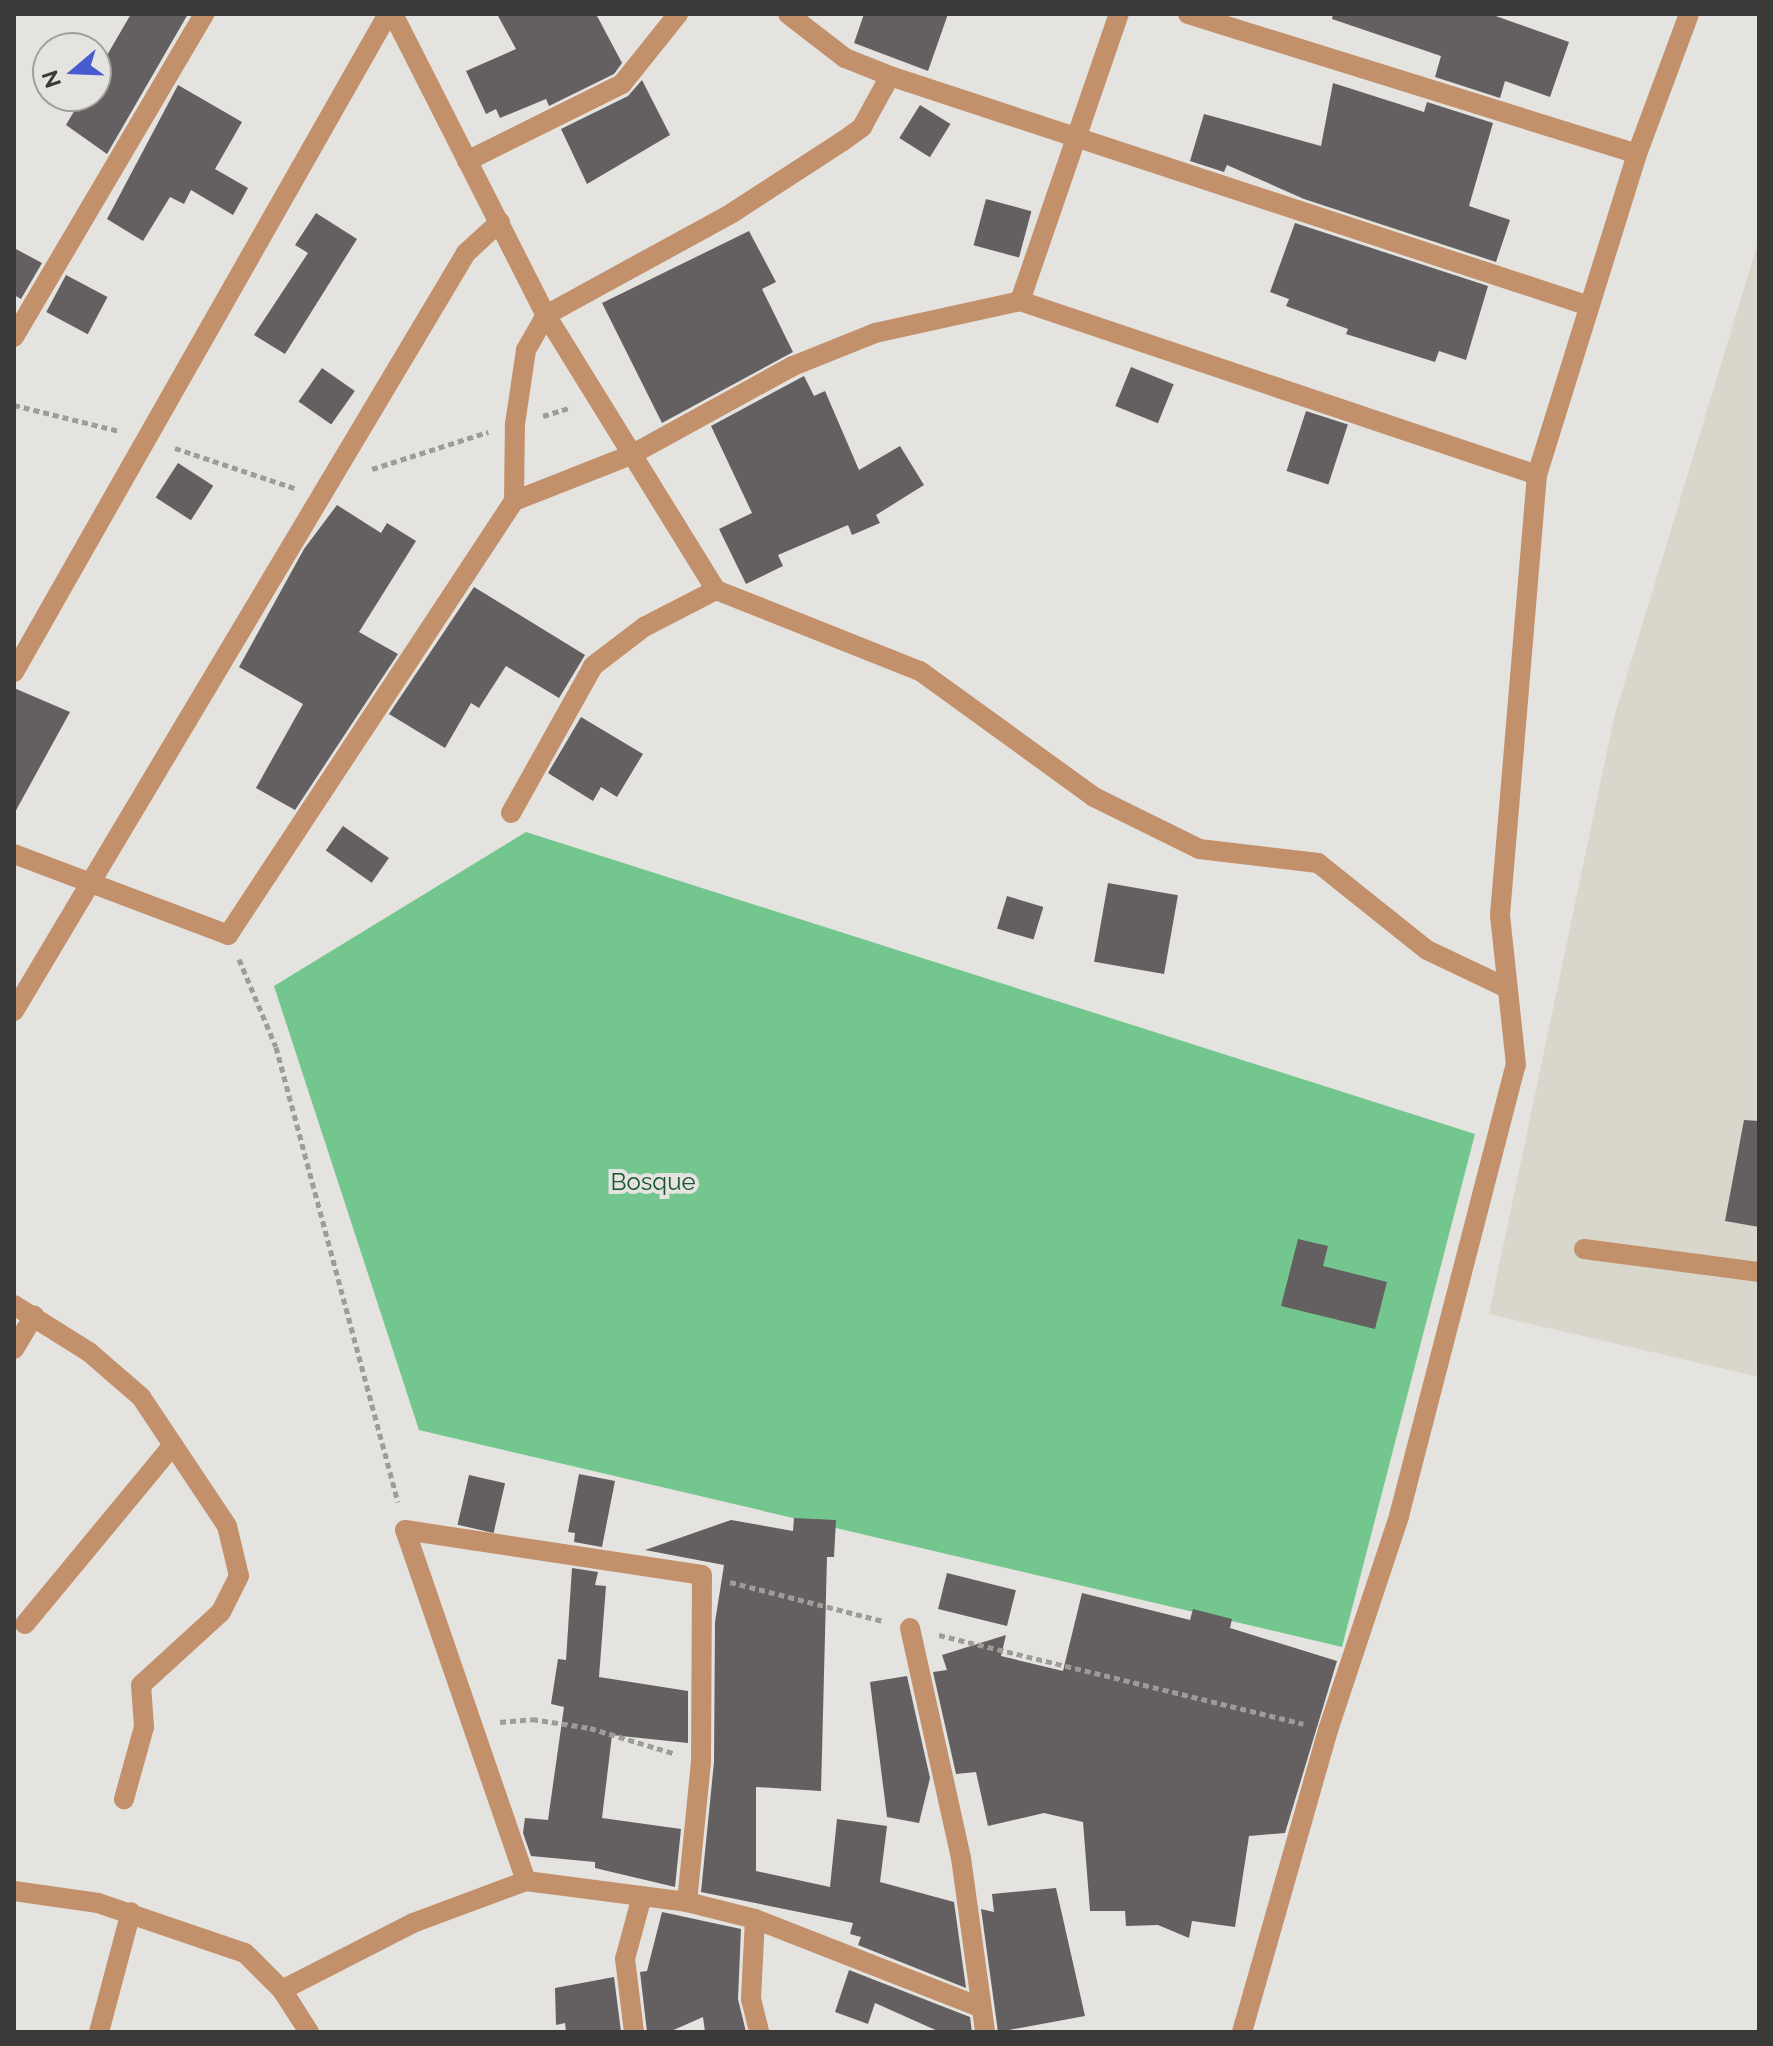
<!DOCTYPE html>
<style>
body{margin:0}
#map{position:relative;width:1773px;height:2046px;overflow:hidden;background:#e4e3df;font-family:Raleway,sans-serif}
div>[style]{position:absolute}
.built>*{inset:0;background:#d9d6cb}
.forest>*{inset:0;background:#73c78e}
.building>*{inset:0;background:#646061;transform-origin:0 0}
.path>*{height:5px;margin-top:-2.5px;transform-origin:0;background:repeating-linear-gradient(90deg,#9d9c99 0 6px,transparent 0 10px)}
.lane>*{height:20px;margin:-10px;padding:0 10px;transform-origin:10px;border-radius:10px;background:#c2906b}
.street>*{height:20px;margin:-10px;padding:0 10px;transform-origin:10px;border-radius:10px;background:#c2906b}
span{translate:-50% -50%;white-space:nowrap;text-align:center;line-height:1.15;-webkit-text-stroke:8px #e4e3df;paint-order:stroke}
.park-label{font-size:24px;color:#175530}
.frame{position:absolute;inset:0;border:16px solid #3a3938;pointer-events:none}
.north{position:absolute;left:32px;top:32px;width:80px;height:80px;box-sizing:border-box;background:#e4e3df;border:2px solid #a09f9c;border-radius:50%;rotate:251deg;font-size:22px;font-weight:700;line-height:32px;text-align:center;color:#3a3938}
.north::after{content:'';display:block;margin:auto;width:28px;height:36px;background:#475ace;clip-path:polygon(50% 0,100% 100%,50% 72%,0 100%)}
</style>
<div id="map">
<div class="built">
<i style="clip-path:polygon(1759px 239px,1759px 1377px,1489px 1314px,1614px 718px)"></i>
</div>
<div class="forest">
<i style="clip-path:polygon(526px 832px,1475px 1134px,1342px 1647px,419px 1430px,274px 986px)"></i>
</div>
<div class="building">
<i style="clip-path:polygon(131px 14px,188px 14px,107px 154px,66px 125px,83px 96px,96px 96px,96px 74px)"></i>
<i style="clip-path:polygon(497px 14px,596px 14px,622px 63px,614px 74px,549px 106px,546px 99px,500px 118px,496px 109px,486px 114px,466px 71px,516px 49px)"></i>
<i style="clip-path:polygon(864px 14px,948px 14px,928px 71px,854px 43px)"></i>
<i style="clip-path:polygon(1333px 14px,1490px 14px,1569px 42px,1550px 97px,1505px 81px,1500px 98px,1435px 77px,1441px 56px,1332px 19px)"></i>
<i style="clip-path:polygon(642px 80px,670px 135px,587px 184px,561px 129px,628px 96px)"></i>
<i style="clip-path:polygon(1333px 83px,1424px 112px,1427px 102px,1493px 123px,1469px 206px,1510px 220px,1496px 262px,1304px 199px,1227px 165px,1224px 172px,1190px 161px,1204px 114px,1321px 146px)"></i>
<i style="clip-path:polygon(178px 85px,242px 122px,215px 169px,248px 188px,233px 215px,191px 190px,184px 204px,170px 197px,143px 241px,107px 219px)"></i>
<i style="left:920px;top:105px;width:36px;height:39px;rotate:32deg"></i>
<i style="left:986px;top:199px;width:47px;height:48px;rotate:15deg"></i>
<i style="clip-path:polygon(316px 213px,357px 239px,285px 354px,254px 335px,308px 253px,295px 245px)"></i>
<i style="clip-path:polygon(1295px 223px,1488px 286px,1466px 360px,1439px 351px,1435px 362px,1346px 334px,1348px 329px,1286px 306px,1289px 299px,1270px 292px)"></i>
<i style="clip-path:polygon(749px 231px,776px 282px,762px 289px,793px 352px,662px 423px,602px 303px)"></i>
<i style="clip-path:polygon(14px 248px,42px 263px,21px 299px,14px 295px)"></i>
<i style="left:66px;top:275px;width:47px;height:42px;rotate:28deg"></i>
<i style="left:1131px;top:367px;width:46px;height:42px;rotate:22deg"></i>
<i style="left:322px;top:368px;width:40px;height:41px;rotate:35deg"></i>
<i style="clip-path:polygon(804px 376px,814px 396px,825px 391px,859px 470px,900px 446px,924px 485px,876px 515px,880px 523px,852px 535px,848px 525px,778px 555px,783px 566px,746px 584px,719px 529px,752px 513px,711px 426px)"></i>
<i style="left:1306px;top:411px;width:44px;height:63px;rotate:18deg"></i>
<i style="left:178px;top:463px;width:42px;height:41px;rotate:33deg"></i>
<i style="clip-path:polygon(337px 505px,381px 533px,387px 523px,416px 541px,359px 632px,398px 654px,295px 810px,256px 788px,303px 704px,239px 667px,304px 549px)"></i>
<i style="clip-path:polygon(474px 587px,585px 655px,559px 698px,506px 666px,479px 708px,471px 703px,445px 748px,389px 714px)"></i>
<i style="clip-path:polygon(14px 688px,70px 712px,14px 814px)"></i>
<i style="clip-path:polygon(581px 717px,643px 754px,617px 797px,601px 787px,593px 801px,548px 773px)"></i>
<i style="left:343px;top:826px;width:56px;height:30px;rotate:35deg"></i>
<i style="left:1108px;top:883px;width:71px;height:80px;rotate:10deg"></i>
<i style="left:1007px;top:896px;width:38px;height:34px;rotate:17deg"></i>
<i style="clip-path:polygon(1744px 1120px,1759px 1121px,1759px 1227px,1725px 1221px)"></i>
<i style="clip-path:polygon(1298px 1239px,1328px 1246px,1323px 1266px,1387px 1282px,1375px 1329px,1281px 1306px)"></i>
<i style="clip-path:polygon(579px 1474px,615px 1481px,602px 1547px,574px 1542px,575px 1533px,568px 1532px)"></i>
<i style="left:469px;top:1475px;width:37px;height:51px;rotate:13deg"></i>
<i style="clip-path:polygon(794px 1518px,836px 1520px,834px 1557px,827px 1557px,821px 1791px,756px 1787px,756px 1871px,830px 1887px,837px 1819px,887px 1826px,880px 1882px,954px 1902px,966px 1988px,858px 1945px,861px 1937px,850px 1934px,853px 1923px,701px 1892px,714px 1762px,715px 1622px,724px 1565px,645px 1550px,731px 1520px,793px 1531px)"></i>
<i style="clip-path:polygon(572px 1568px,598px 1572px,595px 1585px,606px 1586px,599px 1677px,688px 1691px,688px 1743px,612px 1735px,602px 1818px,681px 1829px,675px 1887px,595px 1868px,595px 1862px,531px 1856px,523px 1833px,525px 1818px,548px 1820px,564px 1707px,551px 1704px,558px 1659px,566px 1660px)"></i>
<i style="left:947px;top:1573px;width:71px;height:37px;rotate:14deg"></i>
<i style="clip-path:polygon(1082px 1593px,1190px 1620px,1193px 1609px,1232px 1619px,1230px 1628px,1337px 1661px,1285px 1833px,1249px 1836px,1235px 1927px,1192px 1921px,1189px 1938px,1158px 1925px,1126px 1926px,1125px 1911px,1090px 1911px,1083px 1822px,1044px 1813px,988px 1826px,976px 1772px,956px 1774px,933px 1672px,947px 1670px,942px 1655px,1006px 1635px,1001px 1656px,1063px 1671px)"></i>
<i style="clip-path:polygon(907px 1676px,930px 1778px,919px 1823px,887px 1817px,870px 1682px)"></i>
<i style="clip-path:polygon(1056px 1888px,1085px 2016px,998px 2032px,981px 1909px,994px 1912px,992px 1894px)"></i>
<i style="clip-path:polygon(662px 1912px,741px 1929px,738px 1999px,746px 2032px,705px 2032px,703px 2017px,669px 2032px,647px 2032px,640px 1972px,647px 1971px)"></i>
<i style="clip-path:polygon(849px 1970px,970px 2017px,972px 2032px,940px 2032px,875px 2003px,868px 2024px,835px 2012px)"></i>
<i style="clip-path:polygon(614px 1977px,621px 2032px,566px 2032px,565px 2023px,556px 2025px,555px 1988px)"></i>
</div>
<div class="path">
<i style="left:14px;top:405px;width:108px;rotate:13.9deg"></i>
<i style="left:543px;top:416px;width:30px;rotate:-17deg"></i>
<i style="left:175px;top:448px;width:126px;rotate:18.6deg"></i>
<i style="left:372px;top:469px;width:122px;rotate:-17.7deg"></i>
<i style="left:239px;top:959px;width:95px;rotate:67.2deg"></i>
<i style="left:276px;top:1047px;width:471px;rotate:75deg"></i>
<i style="left:730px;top:1582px;width:158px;rotate:14.3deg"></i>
<i style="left:939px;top:1635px;width:375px;rotate:13.7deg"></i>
<i style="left:500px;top:1722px;width:32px;rotate:-5deg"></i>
<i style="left:532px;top:1719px;width:59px;rotate:8.8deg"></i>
<i style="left:590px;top:1728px;width:87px;rotate:16.8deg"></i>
</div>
<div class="lane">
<i style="left:1584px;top:1249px;width:177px;rotate:7.5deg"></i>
</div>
<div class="street">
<i style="left:393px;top:14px;width:338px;rotate:63.1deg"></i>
<i style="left:546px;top:315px;width:323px;rotate:58.3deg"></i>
<i style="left:716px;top:590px;width:219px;rotate:21.7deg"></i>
<i style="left:920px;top:671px;width:215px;rotate:35.9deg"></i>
<i style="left:1094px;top:797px;width:117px;rotate:26.3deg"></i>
<i style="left:1199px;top:849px;width:120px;rotate:6.7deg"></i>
<i style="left:1318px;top:863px;width:139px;rotate:38.6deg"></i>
<i style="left:1427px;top:950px;width:86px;rotate:25.4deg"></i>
<i style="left:788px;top:14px;width:72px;rotate:37.7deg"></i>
<i style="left:845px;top:58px;width:48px;rotate:21.8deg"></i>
<i style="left:890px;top:76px;width:736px;rotate:18.21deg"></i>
<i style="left:1188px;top:14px;width:470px;rotate:17.3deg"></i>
<i style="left:467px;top:161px;width:173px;rotate:-26.4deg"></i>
<i style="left:622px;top:84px;width:90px;rotate:-51.3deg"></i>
<i style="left:1020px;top:301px;width:304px;rotate:-71deg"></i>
<i style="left:14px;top:337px;width:375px;rotate:-59.5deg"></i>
<i style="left:514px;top:501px;width:126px;rotate:-21.5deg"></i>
<i style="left:631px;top:455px;width:185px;rotate:-28.8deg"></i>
<i style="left:793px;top:366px;width:88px;rotate:-21.9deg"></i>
<i style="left:875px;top:333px;width:148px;rotate:-12.4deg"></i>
<i style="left:1020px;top:301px;width:545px;rotate:18.6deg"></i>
<i style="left:14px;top:672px;width:757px;rotate:-60.39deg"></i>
<i style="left:511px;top:813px;width:168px;rotate:-60.8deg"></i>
<i style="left:593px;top:666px;width:64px;rotate:-37.4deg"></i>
<i style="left:644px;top:627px;width:81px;rotate:-27.2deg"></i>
<i style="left:14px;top:854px;width:229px;rotate:20.7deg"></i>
<i style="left:228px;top:935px;width:520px;rotate:-56.62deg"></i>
<i style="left:514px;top:501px;width:77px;rotate:-89.3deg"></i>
<i style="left:515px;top:424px;width:75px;rotate:-81.5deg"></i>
<i style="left:526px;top:350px;width:40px;rotate:-60.3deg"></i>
<i style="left:546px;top:315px;width:212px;rotate:-28.7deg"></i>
<i style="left:732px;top:213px;width:132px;rotate:-33deg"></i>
<i style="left:843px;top:141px;width:24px;rotate:-36deg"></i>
<i style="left:862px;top:127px;width:58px;rotate:-61.2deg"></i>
<i style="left:14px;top:1011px;width:883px;rotate:-59.19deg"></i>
<i style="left:466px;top:253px;width:46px;rotate:-42.4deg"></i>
<i style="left:14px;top:1305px;width:89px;rotate:32.1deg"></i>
<i style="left:89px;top:1352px;width:69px;rotate:40.9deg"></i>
<i style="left:141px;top:1397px;width:155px;rotate:56.3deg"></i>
<i style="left:227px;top:1526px;width:51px;rotate:76.5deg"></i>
<i style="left:239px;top:1576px;width:40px;rotate:116.6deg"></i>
<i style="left:221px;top:1612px;width:108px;rotate:137.6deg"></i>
<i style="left:141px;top:1685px;width:42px;rotate:85.9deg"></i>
<i style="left:144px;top:1727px;width:75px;rotate:105.5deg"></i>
<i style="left:14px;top:1349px;width:39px;rotate:-59deg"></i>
<i style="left:25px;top:1624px;width:232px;rotate:-50.4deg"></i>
<i style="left:910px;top:1628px;width:236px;rotate:77.5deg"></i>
<i style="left:961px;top:1858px;width:176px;rotate:82.1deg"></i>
<i style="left:526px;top:1881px;width:371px;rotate:-109deg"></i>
<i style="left:405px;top:1530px;width:300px;rotate:8.6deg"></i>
<i style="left:702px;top:1575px;width:187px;rotate:90.3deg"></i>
<i style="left:701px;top:1762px;width:141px;rotate:95.7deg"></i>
<i style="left:14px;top:1891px;width:85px;rotate:8.1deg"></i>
<i style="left:98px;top:1903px;width:155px;rotate:18.8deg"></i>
<i style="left:245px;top:1953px;width:52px;rotate:45deg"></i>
<i style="left:282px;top:1990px;width:50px;rotate:57.3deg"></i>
<i style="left:755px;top:1919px;width:80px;rotate:92.9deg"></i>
<i style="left:751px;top:1999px;width:34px;rotate:76deg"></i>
<i style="left:282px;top:1990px;width:147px;rotate:-27.1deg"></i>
<i style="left:413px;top:1923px;width:121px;rotate:-20.4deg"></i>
<i style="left:526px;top:1881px;width:162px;rotate:7.4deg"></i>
<i style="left:687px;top:1902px;width:70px;rotate:14deg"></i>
<i style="left:755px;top:1919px;width:241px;rotate:21.4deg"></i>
<i style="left:99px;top:2032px;width:124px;rotate:-75.1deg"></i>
<i style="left:634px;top:2032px;width:74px;rotate:-97deg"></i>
<i style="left:625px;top:1959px;width:65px;rotate:-74.9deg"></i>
<i style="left:1242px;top:2032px;width:314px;rotate:-74.1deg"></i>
<i style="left:1328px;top:1730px;width:225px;rotate:-71.6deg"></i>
<i style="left:1399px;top:1516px;width:466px;rotate:-75.5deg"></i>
<i style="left:1516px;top:1065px;width:151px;rotate:-96.1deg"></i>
<i style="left:1500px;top:915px;width:442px;rotate:-85.2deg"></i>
<i style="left:1537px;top:475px;width:336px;rotate:-72.7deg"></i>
<i style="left:1637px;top:154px;width:149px;rotate:-69.6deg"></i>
</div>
<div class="park-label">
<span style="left:653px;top:1182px">Bosque</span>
</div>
<div class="frame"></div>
<div class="north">N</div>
</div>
